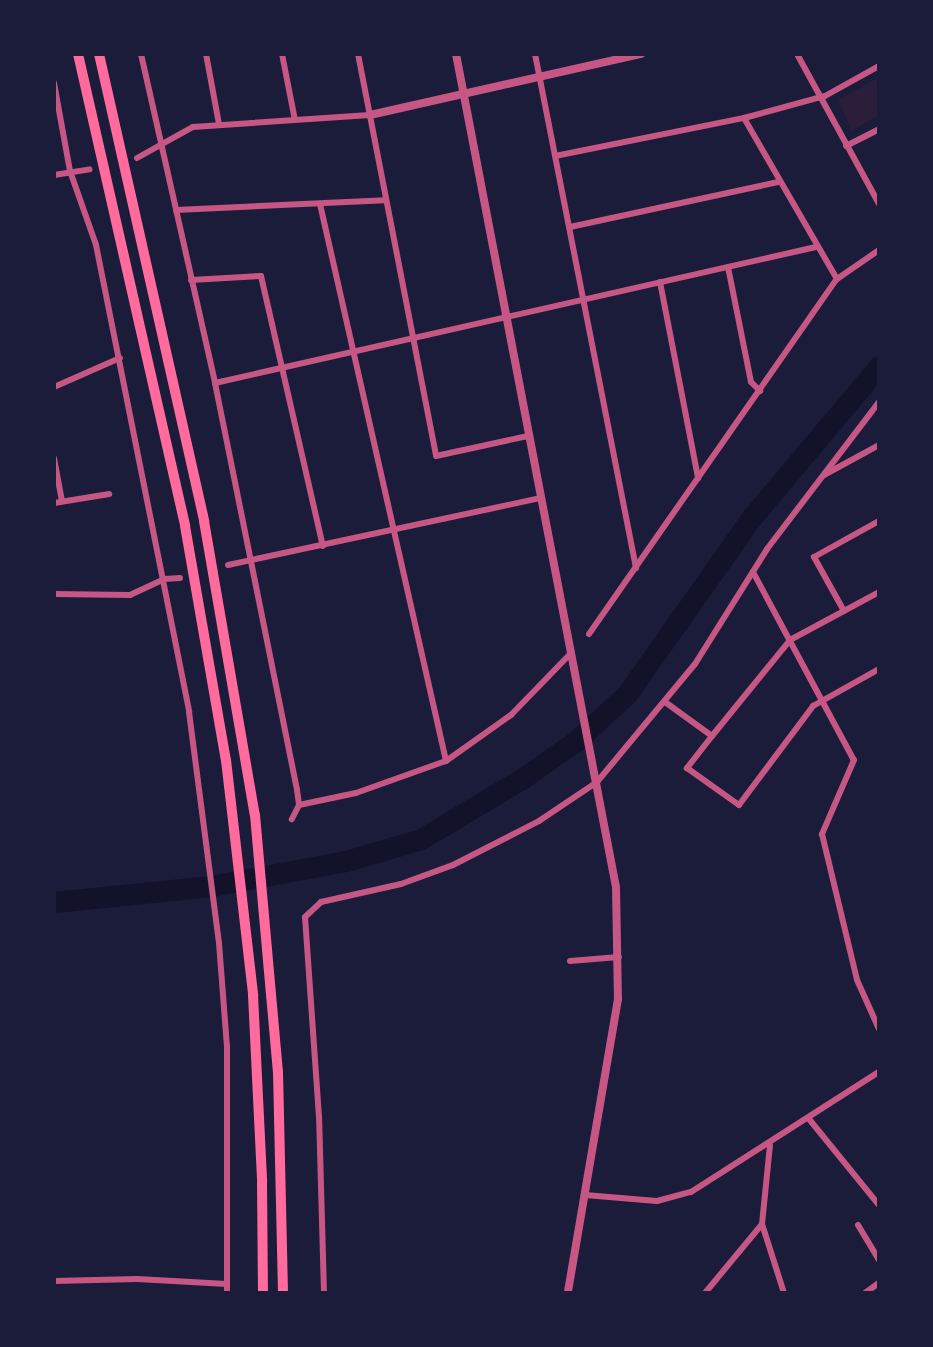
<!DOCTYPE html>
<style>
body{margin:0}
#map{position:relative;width:933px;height:1347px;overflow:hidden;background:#1b1b3a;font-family:"Work Sans",sans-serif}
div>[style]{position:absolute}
.green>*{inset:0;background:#2a1e3b}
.river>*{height:21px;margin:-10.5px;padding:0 10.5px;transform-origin:10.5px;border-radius:10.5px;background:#12122b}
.minor>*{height:6px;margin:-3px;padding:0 3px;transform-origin:3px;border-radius:3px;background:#c65784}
.tertiary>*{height:8px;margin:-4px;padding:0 4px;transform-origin:4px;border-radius:4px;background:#c65784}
.motorway>*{height:10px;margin:-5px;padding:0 5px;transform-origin:5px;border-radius:5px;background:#ff6b9d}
span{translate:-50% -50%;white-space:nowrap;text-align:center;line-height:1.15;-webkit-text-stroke:5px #1b1b3a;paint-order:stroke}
.frame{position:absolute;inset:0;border:56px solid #1b1b3a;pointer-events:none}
</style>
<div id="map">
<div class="green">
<i style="clip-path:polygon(879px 77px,879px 116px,852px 130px,838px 100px)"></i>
</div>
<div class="river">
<i style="left:54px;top:902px;width:158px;rotate:-5.8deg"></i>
<i style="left:211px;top:886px;width:137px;rotate:-10.5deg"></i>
<i style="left:346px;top:861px;width:78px;rotate:-16.3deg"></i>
<i style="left:421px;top:839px;width:119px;rotate:-30.9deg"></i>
<i style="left:523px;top:778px;width:65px;rotate:-34.9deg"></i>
<i style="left:576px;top:741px;width:69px;rotate:-42.7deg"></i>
<i style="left:627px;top:694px;width:217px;rotate:-54.8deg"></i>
<i style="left:752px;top:517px;width:197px;rotate:-49.9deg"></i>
</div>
<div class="minor">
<i style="left:141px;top:54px;width:337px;rotate:77.3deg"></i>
<i style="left:215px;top:383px;width:415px;rotate:78.6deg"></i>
<i style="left:297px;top:790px;width:15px;rotate:82deg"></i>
<i style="left:299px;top:805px;width:16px;rotate:117deg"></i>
<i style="left:206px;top:54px;width:71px;rotate:79.5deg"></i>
<i style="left:282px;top:54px;width:67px;rotate:78.9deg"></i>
<i style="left:358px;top:54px;width:409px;rotate:79deg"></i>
<i style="left:436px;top:456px;width:94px;rotate:-12.3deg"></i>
<i style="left:535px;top:54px;width:524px;rotate:78.88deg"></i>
<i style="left:797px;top:54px;width:171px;rotate:61.3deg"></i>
<i style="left:54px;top:83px;width:89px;rotate:79.7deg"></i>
<i style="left:70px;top:171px;width:78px;rotate:70.6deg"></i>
<i style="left:96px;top:245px;width:476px;rotate:78.7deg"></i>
<i style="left:189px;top:712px;width:233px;rotate:82.6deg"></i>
<i style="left:219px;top:943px;width:103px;rotate:85.6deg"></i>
<i style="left:227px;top:1046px;width:247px;rotate:90deg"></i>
<i style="left:744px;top:118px;width:186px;rotate:60deg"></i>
<i style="left:846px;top:146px;width:37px;rotate:-27deg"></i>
<i style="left:555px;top:156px;width:193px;rotate:-11.4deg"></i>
<i style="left:744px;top:118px;width:84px;rotate:-15.2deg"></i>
<i style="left:825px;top:96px;width:62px;rotate:-29.1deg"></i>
<i style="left:137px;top:158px;width:64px;rotate:-29deg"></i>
<i style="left:193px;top:127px;width:177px;rotate:-3.9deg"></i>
<i style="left:54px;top:175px;width:36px;rotate:-9deg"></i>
<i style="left:320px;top:204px;width:571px;rotate:77.25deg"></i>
<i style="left:176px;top:210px;width:209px;rotate:-2.7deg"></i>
<i style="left:570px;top:227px;width:214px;rotate:-12.2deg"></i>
<i style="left:728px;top:267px;width:117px;rotate:78.7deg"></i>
<i style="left:751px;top:382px;width:13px;rotate:45deg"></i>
<i style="left:191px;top:280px;width:70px;rotate:-3.3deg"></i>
<i style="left:261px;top:276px;width:277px;rotate:77.1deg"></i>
<i style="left:660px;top:282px;width:200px;rotate:79deg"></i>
<i style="left:215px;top:383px;width:616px;rotate:-12.75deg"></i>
<i style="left:54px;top:387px;width:72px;rotate:-23.7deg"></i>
<i style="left:54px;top:458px;width:44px;rotate:79.5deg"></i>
<i style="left:824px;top:475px;width:63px;rotate:-28.6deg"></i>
<i style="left:54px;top:503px;width:56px;rotate:-9.3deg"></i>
<i style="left:228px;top:565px;width:320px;rotate:-12.1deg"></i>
<i style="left:753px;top:572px;width:213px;rotate:61.8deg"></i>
<i style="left:854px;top:760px;width:81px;rotate:113.4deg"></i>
<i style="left:822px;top:834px;width:150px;rotate:76.5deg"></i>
<i style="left:857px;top:980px;width:54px;rotate:65.8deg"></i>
<i style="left:54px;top:594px;width:76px;rotate:0.8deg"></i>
<i style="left:130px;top:595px;width:38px;rotate:-25deg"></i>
<i style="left:164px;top:579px;width:16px;rotate:-4deg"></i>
<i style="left:844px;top:611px;width:62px;rotate:-119.1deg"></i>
<i style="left:814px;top:557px;width:74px;rotate:-29deg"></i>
<i style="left:589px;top:634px;width:433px;rotate:-55.1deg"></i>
<i style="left:837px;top:279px;width:51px;rotate:-34.6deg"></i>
<i style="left:665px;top:702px;width:58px;rotate:35.9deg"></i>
<i style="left:712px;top:736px;width:41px;rotate:128deg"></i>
<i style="left:687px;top:768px;width:64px;rotate:35.4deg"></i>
<i style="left:739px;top:805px;width:124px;rotate:-53.2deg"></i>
<i style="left:813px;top:706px;width:76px;rotate:-29.3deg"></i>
<i style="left:712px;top:736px;width:124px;rotate:-50.9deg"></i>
<i style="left:790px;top:640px;width:101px;rotate:-28.3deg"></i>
<i style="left:299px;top:805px;width:58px;rotate:-11.9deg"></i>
<i style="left:356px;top:793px;width:96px;rotate:-19.6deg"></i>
<i style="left:446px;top:761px;width:80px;rotate:-35.3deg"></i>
<i style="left:511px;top:715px;width:86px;rotate:-45.9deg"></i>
<i style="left:570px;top:961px;width:49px;rotate:-4.7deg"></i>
<i style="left:809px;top:1119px;width:111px;rotate:50.9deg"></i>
<i style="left:585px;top:1195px;width:72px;rotate:4.8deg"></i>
<i style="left:657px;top:1201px;width:35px;rotate:-15deg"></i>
<i style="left:691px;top:1192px;width:223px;rotate:-32.6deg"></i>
<i style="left:762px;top:1224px;width:72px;rotate:72.3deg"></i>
<i style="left:858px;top:1225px;width:41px;rotate:59deg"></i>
<i style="left:54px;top:1281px;width:83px;rotate:-1.4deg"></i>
<i style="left:137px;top:1279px;width:90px;rotate:3.2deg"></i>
<i style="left:324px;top:1293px;width:176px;rotate:-91.6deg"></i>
<i style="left:319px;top:1117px;width:200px;rotate:-94deg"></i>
<i style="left:305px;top:917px;width:22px;rotate:-43deg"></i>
<i style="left:321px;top:902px;width:82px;rotate:-12.7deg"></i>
<i style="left:401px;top:884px;width:55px;rotate:-20.1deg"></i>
<i style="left:453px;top:865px;width:97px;rotate:-27.1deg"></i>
<i style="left:539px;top:821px;width:70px;rotate:-33.9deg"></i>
<i style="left:597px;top:782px;width:153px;rotate:-50.3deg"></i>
<i style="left:695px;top:664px;width:136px;rotate:-57.9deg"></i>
<i style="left:767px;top:549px;width:185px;rotate:-52.7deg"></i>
<i style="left:705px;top:1293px;width:89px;rotate:-50.4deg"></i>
<i style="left:762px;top:1224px;width:79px;rotate:-84.2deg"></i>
<i style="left:865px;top:1293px;width:17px;rotate:-36deg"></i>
</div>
<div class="tertiary">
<i style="left:456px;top:54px;width:848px;rotate:79.13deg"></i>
<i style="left:616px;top:887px;width:112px;rotate:89deg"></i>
<i style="left:618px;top:999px;width:298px;rotate:99.7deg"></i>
<i style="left:370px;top:115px;width:278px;rotate:-12.7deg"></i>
</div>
<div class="motorway">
<i style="left:78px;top:54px;width:484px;rotate:77.2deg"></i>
<i style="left:185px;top:526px;width:238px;rotate:80.1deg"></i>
<i style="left:226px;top:760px;width:237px;rotate:83.4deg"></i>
<i style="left:253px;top:995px;width:187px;rotate:87.2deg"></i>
<i style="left:262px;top:1182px;width:111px;rotate:89.5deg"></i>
<i style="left:99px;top:54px;width:479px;rotate:77.3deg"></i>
<i style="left:204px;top:521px;width:298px;rotate:80.2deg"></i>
<i style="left:255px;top:815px;width:258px;rotate:84.9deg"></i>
<i style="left:278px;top:1072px;width:221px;rotate:88.7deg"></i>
</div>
<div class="frame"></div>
</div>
